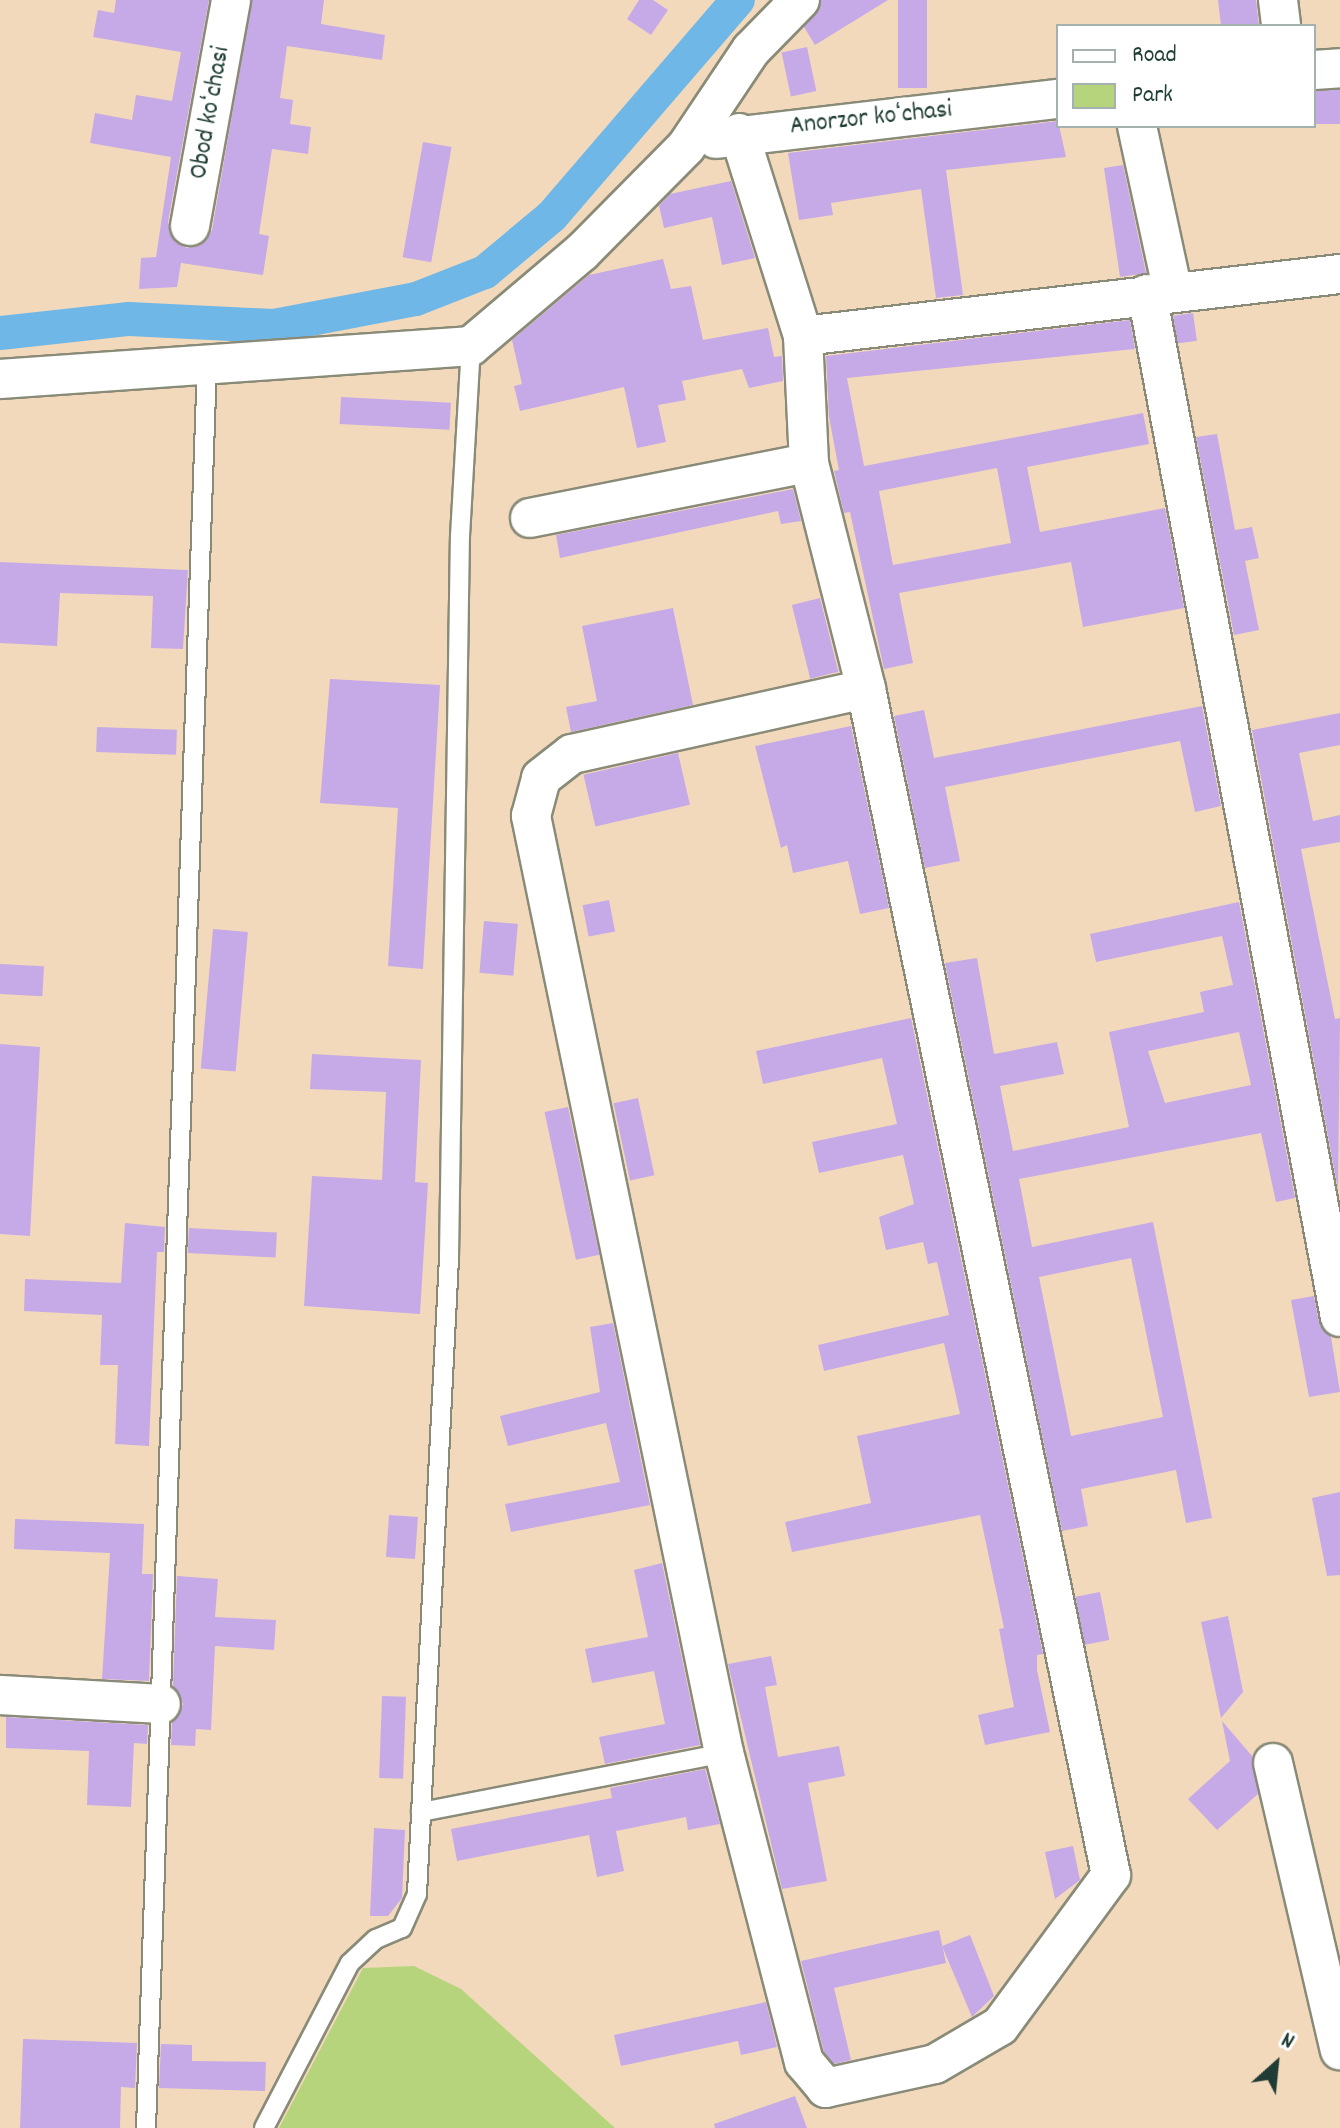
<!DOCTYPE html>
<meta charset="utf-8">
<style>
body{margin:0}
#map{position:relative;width:1340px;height:2128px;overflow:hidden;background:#f3d9bb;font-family:Dekko,sans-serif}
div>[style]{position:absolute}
.green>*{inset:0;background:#b6d47b}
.canal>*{height:34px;margin:-17px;padding:0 17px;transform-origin:17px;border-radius:17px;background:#6eb7e7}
.building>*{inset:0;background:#c6aae8;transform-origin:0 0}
.roads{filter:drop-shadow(2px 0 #898b78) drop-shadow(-2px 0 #898b78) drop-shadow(0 2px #898b78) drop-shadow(0 -2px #898b78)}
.service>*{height:18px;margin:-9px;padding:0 9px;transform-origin:9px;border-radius:9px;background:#fff}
.minor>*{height:38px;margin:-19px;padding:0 19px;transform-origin:19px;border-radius:19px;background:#fff}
span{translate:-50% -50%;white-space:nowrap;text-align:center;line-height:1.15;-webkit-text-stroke:8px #fff;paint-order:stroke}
.street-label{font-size:26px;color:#1f3d34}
.legend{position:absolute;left:1056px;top:24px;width:260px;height:104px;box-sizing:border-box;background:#fff;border:2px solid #a5b1ae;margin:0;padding:10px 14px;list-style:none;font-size:24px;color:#1f3d34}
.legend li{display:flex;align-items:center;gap:16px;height:40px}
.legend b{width:40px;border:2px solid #a5b1ae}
.north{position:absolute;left:1236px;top:2024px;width:80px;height:80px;-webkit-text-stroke:6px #fff;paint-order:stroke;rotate:27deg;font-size:22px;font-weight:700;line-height:32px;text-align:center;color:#1f3d34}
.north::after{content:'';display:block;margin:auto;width:28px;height:36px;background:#1f3d34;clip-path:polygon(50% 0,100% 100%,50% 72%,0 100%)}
</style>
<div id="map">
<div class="green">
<i style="clip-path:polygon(414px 1966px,461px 1989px,615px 2128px,279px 2128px,363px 1968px)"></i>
</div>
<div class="canal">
<i style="left:0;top:333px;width:130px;rotate:-6.2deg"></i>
<i style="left:129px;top:319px;width:145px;rotate:2.8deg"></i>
<i style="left:274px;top:326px;width:145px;rotate:-10.8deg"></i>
<i style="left:416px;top:299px;width:74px;rotate:-21.4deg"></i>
<i style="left:485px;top:272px;width:87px;rotate:-39.9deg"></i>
<i style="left:552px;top:216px;width:285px;rotate:-49.3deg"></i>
</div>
<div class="building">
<i style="clip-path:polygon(116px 0,209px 0,168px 222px,175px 242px,187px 248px,206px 241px,212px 230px,252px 0,324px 0,321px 24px,385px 35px,382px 60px,287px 46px,280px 98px,293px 100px,290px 124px,311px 127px,308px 154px,272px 149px,259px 234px,269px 236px,263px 275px,181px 263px,177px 287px,139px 289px,141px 258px,156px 257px,171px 157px,90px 143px,95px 113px,132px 120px,136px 95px,172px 101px,181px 52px,93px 37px,98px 10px,114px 13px)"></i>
<i style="clip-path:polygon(639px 0,653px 0,668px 10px,651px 35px,627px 19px)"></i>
<i style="clip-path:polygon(821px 0,888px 0,815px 45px,804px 27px)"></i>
<i style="left:898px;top:0;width:29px;height:88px"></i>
<i style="clip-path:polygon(1218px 0,1256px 0,1259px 26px,1221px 26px)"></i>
<i style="left:807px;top:47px;width:45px;height:26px;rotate:78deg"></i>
<i style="left:1340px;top:90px;width:34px;height:26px;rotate:90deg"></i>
<i style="clip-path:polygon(1058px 121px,1066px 157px,946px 170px,963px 295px,936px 298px,921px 189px,831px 203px,833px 215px,799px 220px,788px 153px)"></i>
<i style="left:423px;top:142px;width:29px;height:117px;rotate:10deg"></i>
<i style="clip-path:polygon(1123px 165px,1146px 273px,1120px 277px,1104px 168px)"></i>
<i style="clip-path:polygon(731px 181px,755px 258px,722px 265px,712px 217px,664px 228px,659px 206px,670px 194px)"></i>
<i style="clip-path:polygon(663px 259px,671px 289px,691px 286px,703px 340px,768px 328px,774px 357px,782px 356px,783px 381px,749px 388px,742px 369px,682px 381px,686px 400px,658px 405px,666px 442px,637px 448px,624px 387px,520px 411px,514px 386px,522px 384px,512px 340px,589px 275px)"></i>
<i style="left:1193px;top:313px;width:28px;height:20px;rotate:82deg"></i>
<i style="clip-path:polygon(evenodd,1130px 320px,1135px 349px,847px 378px,864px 466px,1143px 413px,1149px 444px,1027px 467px,1040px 532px,1165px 508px,1184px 608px,1083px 627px,1071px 562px,899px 593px,913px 663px,884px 669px,850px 512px,844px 513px,834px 471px,839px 470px,829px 417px,826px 356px,1130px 320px,997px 468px,1011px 543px,893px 565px,879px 491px,997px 468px)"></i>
<i style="left:341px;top:397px;width:110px;height:27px;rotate:3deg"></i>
<i style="clip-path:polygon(1217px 434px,1235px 530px,1252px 527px,1259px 558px,1245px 561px,1259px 630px,1234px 635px,1196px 437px)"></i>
<i style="clip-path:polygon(793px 489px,801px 521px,781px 524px,778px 511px,560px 558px,556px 535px)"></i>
<i style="clip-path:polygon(0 562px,188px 570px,183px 649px,151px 648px,153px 596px,60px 593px,57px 646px,0 643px)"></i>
<i style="left:820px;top:598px;width:76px;height:29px;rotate:76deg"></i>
<i style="clip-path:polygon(673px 608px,693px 705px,571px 732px,566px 707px,597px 701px,582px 626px)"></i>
<i style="clip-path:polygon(330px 679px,440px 685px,423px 969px,388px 966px,398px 808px,320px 803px)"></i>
<i style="clip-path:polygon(1202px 706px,1221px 806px,1195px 812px,1180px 741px,945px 787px,960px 861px,925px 868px,894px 716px,924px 710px,934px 758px)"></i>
<i style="clip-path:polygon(1340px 713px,1340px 745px,1299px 753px,1313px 821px,1340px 815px,1340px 842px,1301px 849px,1335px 1019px,1340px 1018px,1338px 1190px,1252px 730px)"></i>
<i style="clip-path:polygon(851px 726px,889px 908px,860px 914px,848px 861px,793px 873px,787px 845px,781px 848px,755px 746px)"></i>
<i style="left:97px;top:727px;width:80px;height:25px;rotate:2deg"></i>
<i style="left:678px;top:753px;width:53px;height:97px;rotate:77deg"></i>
<i style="left:609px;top:900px;width:32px;height:27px;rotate:79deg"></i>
<i style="clip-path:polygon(evenodd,1239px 902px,1295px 1198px,1276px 1202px,1261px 1133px,1019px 1179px,1032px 1247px,1153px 1222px,1212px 1518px,1186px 1523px,1176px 1470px,1081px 1489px,1088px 1526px,1062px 1531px,945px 963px,977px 958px,994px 1054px,1057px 1042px,1064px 1074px,1000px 1086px,1013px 1151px,1129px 1127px,1109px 1032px,1204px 1012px,1200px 992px,1233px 985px,1222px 936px,1096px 962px,1090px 934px,1239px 902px,1239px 1032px,1251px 1085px,1165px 1103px,1148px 1051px,1239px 1032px,1239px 902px,1131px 1258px,1163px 1417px,1071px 1436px,1039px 1277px,1131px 1258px)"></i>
<i style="left:484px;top:921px;width:34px;height:52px;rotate:5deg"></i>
<i style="left:213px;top:929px;width:35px;height:140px;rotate:5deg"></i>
<i style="left:0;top:964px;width:44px;height:30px;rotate:3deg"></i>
<i style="clip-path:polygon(911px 1018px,1043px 1654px,1037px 1655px,1037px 1670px,1050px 1732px,985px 1745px,978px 1715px,1014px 1707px,999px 1629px,1004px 1628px,980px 1515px,792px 1552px,785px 1522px,871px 1503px,857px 1436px,960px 1414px,944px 1343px,824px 1371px,818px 1345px,949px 1315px,937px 1262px,928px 1264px,923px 1242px,886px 1250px,879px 1217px,914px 1204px,903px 1155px,819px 1173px,812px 1142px,897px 1124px,882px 1058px,763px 1084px,756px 1051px)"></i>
<i style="clip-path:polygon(0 1044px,40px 1047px,30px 1236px,0 1234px)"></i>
<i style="clip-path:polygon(312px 1054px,421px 1060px,415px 1182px,428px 1183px,420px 1314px,304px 1306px,312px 1176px,382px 1180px,386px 1092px,310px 1089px)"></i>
<i style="left:638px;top:1098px;width:79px;height:25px;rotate:78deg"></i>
<i style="left:568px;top:1107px;width:151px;height:24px;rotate:78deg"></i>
<i style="clip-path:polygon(125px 1223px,165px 1227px,164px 1252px,157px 1252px,149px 1446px,115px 1444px,118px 1365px,100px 1365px,102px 1315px,24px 1311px,25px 1279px,121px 1283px)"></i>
<i style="left:189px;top:1228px;width:88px;height:25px;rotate:3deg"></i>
<i style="clip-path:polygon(1314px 1296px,1319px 1322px,1331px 1337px,1340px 1392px,1309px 1397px,1291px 1300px)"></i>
<i style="clip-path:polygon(613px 1323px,650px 1505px,511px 1532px,505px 1504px,620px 1482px,606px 1423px,508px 1446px,500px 1416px,600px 1392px,590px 1327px)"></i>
<i style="clip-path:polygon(1340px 1492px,1340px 1575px,1327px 1576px,1312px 1498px)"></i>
<i style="left:389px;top:1515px;width:29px;height:42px;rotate:4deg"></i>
<i style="clip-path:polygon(15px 1519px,144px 1524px,142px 1574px,153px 1574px,149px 1681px,102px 1679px,110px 1553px,14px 1549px)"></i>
<i style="clip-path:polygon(662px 1563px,700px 1745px,605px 1764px,599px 1737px,665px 1724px,654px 1671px,592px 1683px,585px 1649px,648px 1637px,634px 1570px)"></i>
<i style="clip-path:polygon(177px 1576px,218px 1579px,215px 1617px,276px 1620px,274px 1650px,215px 1646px,211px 1730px,196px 1729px,195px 1746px,171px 1745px,172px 1723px,183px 1704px,173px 1686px)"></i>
<i style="left:1100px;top:1592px;width:49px;height:25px;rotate:79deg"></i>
<i style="clip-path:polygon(1228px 1616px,1243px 1692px,1221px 1718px,1201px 1622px)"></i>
<i style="clip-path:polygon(771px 1656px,777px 1685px,765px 1687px,778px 1757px,839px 1746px,845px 1776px,808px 1783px,827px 1881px,782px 1889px,728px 1664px)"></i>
<i style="left:382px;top:1696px;width:24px;height:82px;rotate:2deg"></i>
<i style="clip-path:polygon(6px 1717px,148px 1725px,147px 1744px,134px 1743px,131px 1807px,87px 1805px,89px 1751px,6px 1748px)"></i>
<i style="clip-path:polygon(1222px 1721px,1252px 1756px,1258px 1794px,1217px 1830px,1188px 1799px,1230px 1761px)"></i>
<i style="clip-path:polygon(705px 1769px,720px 1824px,688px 1830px,686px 1817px,616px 1831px,624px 1871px,597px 1877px,589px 1835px,457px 1861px,451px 1829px,612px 1798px,610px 1788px)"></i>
<i style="clip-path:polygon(374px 1828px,405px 1830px,402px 1898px,388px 1916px,370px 1916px)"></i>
<i style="clip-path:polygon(1073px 1846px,1080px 1880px,1055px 1899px,1045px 1852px)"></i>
<i style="clip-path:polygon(939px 1930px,946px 1963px,834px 1988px,851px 2060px,834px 2064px,824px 2052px,801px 1961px)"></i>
<i style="clip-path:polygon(970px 1935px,994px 1996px,972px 2017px,942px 1946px)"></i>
<i style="clip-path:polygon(766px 2002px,777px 2047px,741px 2055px,738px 2041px,621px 2066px,614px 2035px)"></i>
<i style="clip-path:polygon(23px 2039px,137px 2043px,135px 2088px,121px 2087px,120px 2128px,20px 2128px)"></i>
<i style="clip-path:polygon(161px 2044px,192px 2045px,192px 2061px,266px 2062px,265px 2091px,159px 2088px)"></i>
<i style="clip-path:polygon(795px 2096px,807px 2128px,715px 2128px,714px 2124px)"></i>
</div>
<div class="roads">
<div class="service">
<i style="left:421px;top:1812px;width:309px;rotate:-11deg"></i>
<i style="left:146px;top:2128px;width:1764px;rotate:-88.02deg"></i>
<i style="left:264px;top:2128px;width:186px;rotate:-62.5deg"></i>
<i style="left:350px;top:1963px;width:35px;rotate:-43deg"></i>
<i style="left:376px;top:1939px;width:28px;rotate:-23deg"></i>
<i style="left:402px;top:1928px;width:37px;rotate:-66deg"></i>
<i style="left:417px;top:1894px;width:638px;rotate:-87.12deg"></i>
<i style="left:449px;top:1257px;width:721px;rotate:-89.13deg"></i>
<i style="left:460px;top:536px;width:190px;rotate:-86.7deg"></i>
</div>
<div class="minor">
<i style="left:1278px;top:0;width:26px;rotate:83deg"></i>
<i style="left:1314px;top:70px;width:26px;rotate:-4deg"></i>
<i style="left:1137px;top:126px;width:170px;rotate:77.8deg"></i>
<i style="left:739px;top:133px;width:213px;rotate:72.5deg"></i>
<i style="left:803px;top:336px;width:127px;rotate:87.3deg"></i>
<i style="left:809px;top:463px;width:233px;rotate:75.8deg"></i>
<i style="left:866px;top:689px;width:1211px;rotate:78.33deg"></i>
<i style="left:1111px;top:1875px;width:187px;rotate:126.3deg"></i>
<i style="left:1000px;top:2026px;width:75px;rotate:149.7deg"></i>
<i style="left:935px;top:2064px;width:112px;rotate:167.6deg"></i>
<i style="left:826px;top:2088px;width:34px;rotate:-130deg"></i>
<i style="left:804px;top:2062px;width:319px;rotate:-104.5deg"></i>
<i style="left:724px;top:1753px;width:957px;rotate:-101.64deg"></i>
<i style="left:531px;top:816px;width:39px;rotate:-75deg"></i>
<i style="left:541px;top:778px;width:39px;rotate:-38deg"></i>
<i style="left:572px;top:754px;width:301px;rotate:-12.5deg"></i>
<i style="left:716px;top:139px;width:344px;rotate:-6.7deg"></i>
<i style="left:190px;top:226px;width:230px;rotate:-79.7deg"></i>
<i style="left:1147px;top:294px;width:1041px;rotate:79.32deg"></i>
<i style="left:803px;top:336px;width:541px;rotate:-6.59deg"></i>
<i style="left:0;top:379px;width:472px;rotate:-4deg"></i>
<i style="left:471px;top:346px;width:145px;rotate:-40.3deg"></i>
<i style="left:582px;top:252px;width:148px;rotate:-45.3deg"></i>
<i style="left:686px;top:147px;width:117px;rotate:-56.2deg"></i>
<i style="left:751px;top:50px;width:70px;rotate:-45.6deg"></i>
<i style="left:530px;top:518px;width:284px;rotate:-11.2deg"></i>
<i style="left:0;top:1695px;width:161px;rotate:3.2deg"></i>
<i style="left:1273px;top:1763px;width:295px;rotate:76.9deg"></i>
</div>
</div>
<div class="street-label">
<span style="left:211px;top:113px;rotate:-80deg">Obod koʻchasi</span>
<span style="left:871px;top:119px;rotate:-6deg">Anorzor koʻchasi</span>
</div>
<ul class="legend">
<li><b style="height:10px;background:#fff"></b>Road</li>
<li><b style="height:22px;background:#b6d47b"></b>Park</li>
</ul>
<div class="north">N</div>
</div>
